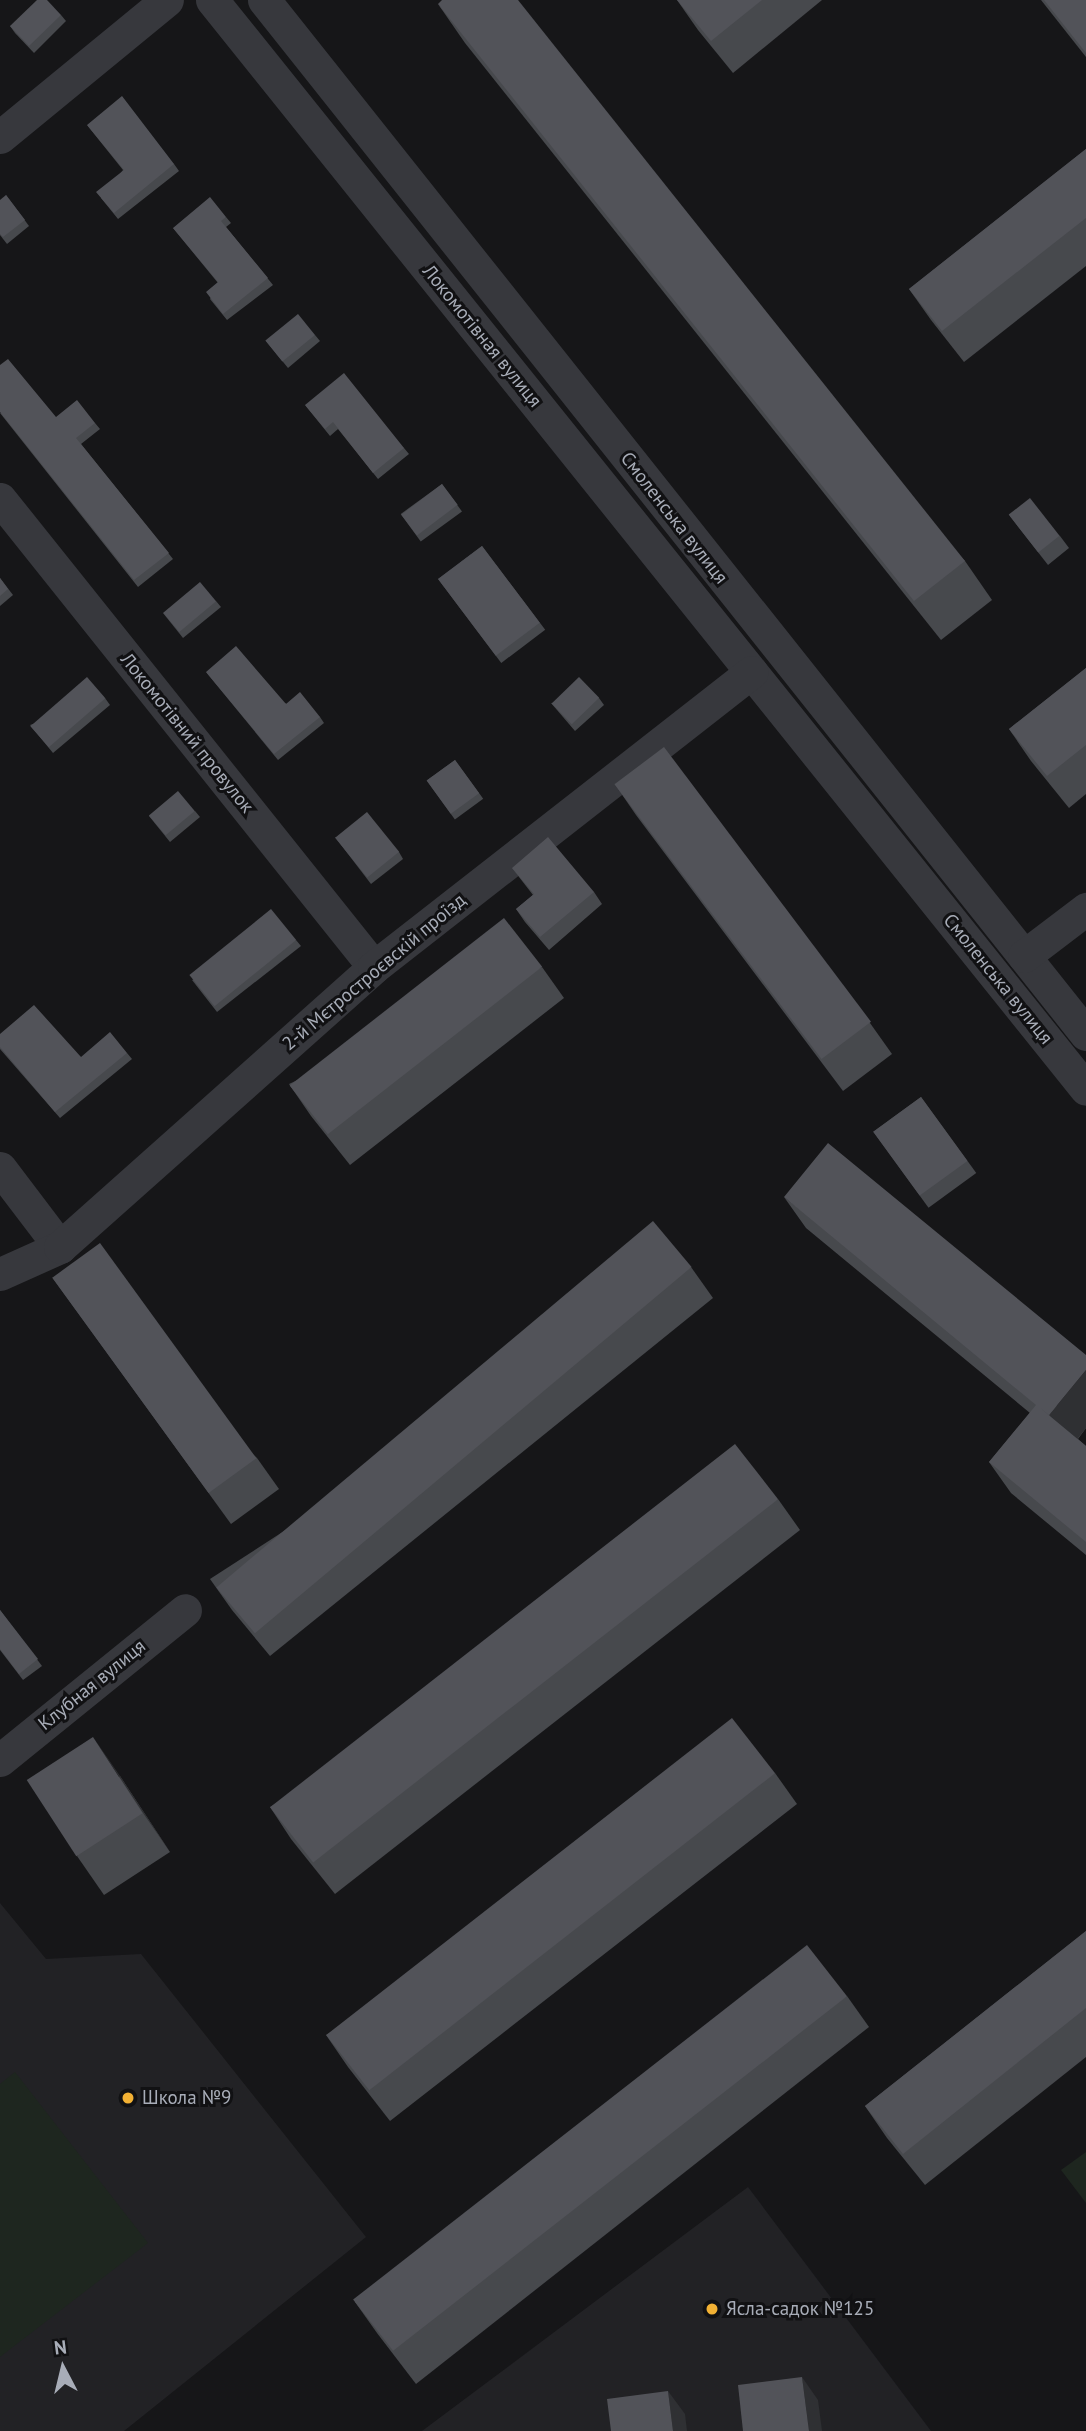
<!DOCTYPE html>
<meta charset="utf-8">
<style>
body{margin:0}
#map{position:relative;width:1086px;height:2431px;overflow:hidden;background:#161618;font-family:"PT Sans",sans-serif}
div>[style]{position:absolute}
.built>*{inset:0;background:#222225}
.green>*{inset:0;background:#1e261f}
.minor>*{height:33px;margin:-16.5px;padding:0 16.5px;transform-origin:16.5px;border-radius:16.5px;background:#37383d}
.wall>*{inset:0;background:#47494d;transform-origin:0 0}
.shaded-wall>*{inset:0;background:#2f3033}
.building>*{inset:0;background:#525359;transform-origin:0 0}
.dots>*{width:19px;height:19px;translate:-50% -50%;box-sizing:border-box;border:4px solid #111113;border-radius:50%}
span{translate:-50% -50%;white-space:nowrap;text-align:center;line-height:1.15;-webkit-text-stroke:6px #111113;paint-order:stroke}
.street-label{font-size:19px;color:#a8adb8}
.poi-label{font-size:19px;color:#a8adb8}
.left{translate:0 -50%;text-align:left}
.north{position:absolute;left:28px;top:2333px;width:70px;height:70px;-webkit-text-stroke:5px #111113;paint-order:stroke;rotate:353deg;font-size:19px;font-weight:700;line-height:28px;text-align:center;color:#a8adb8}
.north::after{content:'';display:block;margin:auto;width:24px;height:32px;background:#a8adb8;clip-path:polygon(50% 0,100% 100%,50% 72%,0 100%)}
</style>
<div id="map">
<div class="built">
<i style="clip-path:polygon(0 1903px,46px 1959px,141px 1954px,366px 2237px,124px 2431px,0 2431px)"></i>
<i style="clip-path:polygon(748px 2187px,931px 2431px,422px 2431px)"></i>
</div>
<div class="green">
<i style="clip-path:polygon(15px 2072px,148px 2243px,0 2357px,0 2084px)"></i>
<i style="clip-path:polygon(1086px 2152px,1086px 2203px,1061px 2170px)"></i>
</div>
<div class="minor">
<i style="left:212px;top:0;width:1396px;rotate:51.25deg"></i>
<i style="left:264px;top:0;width:1321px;rotate:51.52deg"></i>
<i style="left:0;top:137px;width:216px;rotate:-39.4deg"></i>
<i style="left:0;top:499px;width:599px;rotate:51.37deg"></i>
<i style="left:1024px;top:956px;width:78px;rotate:-37.2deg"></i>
<i style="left:0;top:1168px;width:99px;rotate:52.8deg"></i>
<i style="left:0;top:1274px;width:66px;rotate:-24.2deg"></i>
<i style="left:60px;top:1247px;width:421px;rotate:-41.7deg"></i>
<i style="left:374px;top:967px;width:479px;rotate:-38deg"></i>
<i style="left:0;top:1760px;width:238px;rotate:-39deg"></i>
</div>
<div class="wall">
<i style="clip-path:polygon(677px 0,822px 0,733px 73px,698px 30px)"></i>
<i style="clip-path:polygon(1041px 0,1086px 0,1086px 57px)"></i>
<i style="clip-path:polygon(438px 4px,965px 561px,992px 600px,941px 640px,465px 43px)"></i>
<i style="clip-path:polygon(61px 15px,66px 21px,34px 53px,15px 33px,10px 26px)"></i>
<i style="clip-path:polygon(87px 125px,174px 164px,179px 171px,118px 219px,101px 198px,123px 170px)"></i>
<i style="clip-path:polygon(1086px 149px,1086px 266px,964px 362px,931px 320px,909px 289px)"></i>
<i style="clip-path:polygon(6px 195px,29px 226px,7px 244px,0 235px)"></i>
<i style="clip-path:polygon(226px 217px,231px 223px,226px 227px,273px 285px,227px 320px,210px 299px,218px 283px,173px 228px)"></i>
<i style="clip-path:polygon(315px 335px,320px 341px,288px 368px,266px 341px)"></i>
<i style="clip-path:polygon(305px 405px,404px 448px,409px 454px,378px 479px,338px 429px,330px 436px)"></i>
<i style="clip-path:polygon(0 413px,56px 417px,95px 423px,100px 429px,81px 444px,173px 559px,138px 587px)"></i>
<i style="left:442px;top:484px;width:34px;height:51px;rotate:54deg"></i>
<i style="clip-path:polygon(1009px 515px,1060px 536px,1069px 548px,1048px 565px)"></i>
<i style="left:482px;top:546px;width:105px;height:55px;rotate:53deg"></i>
<i style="clip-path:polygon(0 578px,13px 595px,0 606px)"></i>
<i style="clip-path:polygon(216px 601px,221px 607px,183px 638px,163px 613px)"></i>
<i style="clip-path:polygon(1086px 668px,1086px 794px,1069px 808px,1031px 761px,1009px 729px)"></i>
<i style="clip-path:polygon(206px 672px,320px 717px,324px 723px,278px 760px)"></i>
<i style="clip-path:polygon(105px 698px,110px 705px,53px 753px,30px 725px)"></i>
<i style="clip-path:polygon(599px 698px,604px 705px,575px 731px,551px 703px)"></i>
<i style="left:455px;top:760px;width:48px;height:35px;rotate:54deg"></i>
<i style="clip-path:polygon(614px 783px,870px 1023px,892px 1054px,843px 1091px,636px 815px)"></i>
<i style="clip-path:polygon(195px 811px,200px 817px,170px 842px,149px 816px)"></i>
<i style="clip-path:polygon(335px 837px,399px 852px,403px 859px,371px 884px)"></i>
<i style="clip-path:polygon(512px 868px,594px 892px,602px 904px,549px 950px,525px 922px,516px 909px,533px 895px)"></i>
<i style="clip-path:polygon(296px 940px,301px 946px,217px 1012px,192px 980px)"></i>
<i style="clip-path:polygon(542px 967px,564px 998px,350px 1165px,311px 1116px,289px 1084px)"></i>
<i style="clip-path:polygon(0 1034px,81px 1057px,127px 1053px,132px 1059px,60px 1118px,0 1049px)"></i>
<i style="left:921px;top:1097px;width:94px;height:59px;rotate:54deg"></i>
<i style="clip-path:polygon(784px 1197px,1086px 1428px,1078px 1439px,1086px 1446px,1086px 1555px,1011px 1493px,989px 1462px,1030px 1413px,806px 1228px)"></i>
<i style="clip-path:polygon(691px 1267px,713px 1298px,270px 1656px,232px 1610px,210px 1579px)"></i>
<i style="clip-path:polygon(52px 1277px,257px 1458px,279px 1489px,231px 1524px)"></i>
<i style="clip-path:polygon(778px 1499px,800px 1530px,335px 1894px,291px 1839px,270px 1807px)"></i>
<i style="clip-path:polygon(0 1610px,42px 1666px,23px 1680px,0 1650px)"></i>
<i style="clip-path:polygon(775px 1773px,797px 1804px,390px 2121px,348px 2067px,326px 2035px)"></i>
<i style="clip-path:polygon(120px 1776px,170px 1852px,104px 1895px,77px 1856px)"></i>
<i style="clip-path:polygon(1086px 1931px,1086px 2057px,925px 2185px,887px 2138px,865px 2106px)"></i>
<i style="clip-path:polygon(847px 1996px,869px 2027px,416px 2384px,377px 2333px,355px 2302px)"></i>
</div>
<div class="shaded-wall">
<i style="clip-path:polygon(1086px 1370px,1086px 1428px,1071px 1447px,1049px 1415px)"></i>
<i style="clip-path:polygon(93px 1737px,120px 1776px,170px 1852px,143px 1813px)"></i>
<i style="clip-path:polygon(802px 2377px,818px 2400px,822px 2431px,809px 2431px)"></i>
<i style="clip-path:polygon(668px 2391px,685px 2414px,687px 2431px,673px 2431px)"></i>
</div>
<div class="building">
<i style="clip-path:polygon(37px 0,47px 0,61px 15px,29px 46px,10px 26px)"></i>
<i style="clip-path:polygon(442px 0,518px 0,965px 561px,914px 601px,438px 4px)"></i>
<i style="clip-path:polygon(677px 0,762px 0,711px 41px)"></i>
<i style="clip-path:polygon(1044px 0,1086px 0,1086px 53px)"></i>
<i style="clip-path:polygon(122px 96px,174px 164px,114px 213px,96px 192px,124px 170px,87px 125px)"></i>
<i style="clip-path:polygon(1086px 149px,1086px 218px,942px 331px,909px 289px)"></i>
<i style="clip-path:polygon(6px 195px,25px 220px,3px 237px,0 234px,0 200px)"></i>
<i style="clip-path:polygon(210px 197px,226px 217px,221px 221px,268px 278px,223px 314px,206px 292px,218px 282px,173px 228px)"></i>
<i style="left:298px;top:314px;width:27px;height:42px;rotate:51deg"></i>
<i style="clip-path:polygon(8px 359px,56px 417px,77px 400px,95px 423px,76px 438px,169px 553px,134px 580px,0 412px,0 365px)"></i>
<i style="clip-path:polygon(344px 373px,404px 448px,373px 473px,333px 422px,325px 429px,305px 405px)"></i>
<i style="left:442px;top:484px;width:26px;height:51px;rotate:53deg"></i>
<i style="left:1030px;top:498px;width:48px;height:27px;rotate:52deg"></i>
<i style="left:482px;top:546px;width:96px;height:55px;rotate:53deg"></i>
<i style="clip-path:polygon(0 578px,8px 589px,0 596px)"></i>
<i style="left:200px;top:582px;width:25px;height:48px;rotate:50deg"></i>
<i style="clip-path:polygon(236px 646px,286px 704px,300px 692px,320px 717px,274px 754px,206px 672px)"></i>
<i style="clip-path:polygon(1086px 668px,1086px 745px,1047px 776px,1009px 729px)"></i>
<i style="left:87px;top:677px;width:28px;height:75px;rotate:49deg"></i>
<i style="left:579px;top:677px;width:29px;height:38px;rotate:46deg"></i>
<i style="left:664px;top:747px;width:344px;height:62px;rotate:53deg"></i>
<i style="left:455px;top:760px;width:41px;height:35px;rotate:54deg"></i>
<i style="left:178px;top:791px;width:26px;height:38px;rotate:50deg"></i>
<i style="left:367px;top:812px;width:51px;height:41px;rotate:51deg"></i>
<i style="clip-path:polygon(548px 837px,594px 892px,540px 937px,516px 909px,534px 894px,512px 868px)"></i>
<i style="left:271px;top:909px;width:40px;height:105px;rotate:51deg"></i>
<i style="left:504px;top:918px;width:62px;height:272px;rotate:52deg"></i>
<i style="clip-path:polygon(34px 1005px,81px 1057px,110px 1032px,127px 1053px,55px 1112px,0 1047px,0 1034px)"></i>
<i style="left:921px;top:1097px;width:79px;height:59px;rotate:54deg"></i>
<i style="clip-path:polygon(828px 1143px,1086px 1355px,1086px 1370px,1049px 1415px,1039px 1407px,1086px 1446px,1086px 1542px,989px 1462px,1036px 1405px,784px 1197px)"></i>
<i style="left:653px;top:1221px;width:60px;height:570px;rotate:50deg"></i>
<i style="left:100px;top:1243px;width:266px;height:59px;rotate:54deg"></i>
<i style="left:735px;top:1444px;width:70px;height:590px;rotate:52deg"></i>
<i style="clip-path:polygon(0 1610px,38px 1659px,19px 1674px,0 1649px)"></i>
<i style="left:732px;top:1718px;width:70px;height:515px;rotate:52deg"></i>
<i style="left:93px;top:1737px;width:91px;height:79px;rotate:57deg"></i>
<i style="clip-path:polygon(1086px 1931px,1086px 2008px,903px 2154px,865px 2106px)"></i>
<i style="left:807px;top:1945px;width:65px;height:576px;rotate:52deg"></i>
<i style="clip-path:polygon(802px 2377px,809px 2431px,743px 2431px,738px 2385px)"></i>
<i style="clip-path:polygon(668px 2391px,673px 2431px,611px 2431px,607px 2399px)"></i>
</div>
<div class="dots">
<i style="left:128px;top:2098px;background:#f2b134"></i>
<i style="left:712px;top:2309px;background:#f2b134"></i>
</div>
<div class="street-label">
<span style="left:482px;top:336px;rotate:51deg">Локомотівная вулиця</span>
<span style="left:674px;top:518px;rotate:52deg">Смоленська вулиця</span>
<span style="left:187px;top:733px;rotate:51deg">Локомотівний провулок</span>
<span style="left:374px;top:972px;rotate:-40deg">2-й Мєтростроєвскій проїзд</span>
<span style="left:998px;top:979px;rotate:51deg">Смоленська вулиця</span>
<span style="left:92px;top:1685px;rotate:-39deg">Клубная вулиця</span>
</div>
<div class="poi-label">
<span class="left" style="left:142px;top:2098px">Школа №9</span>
<span class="left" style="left:726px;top:2309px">Ясла-садок №125</span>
</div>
<div class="north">N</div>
</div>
